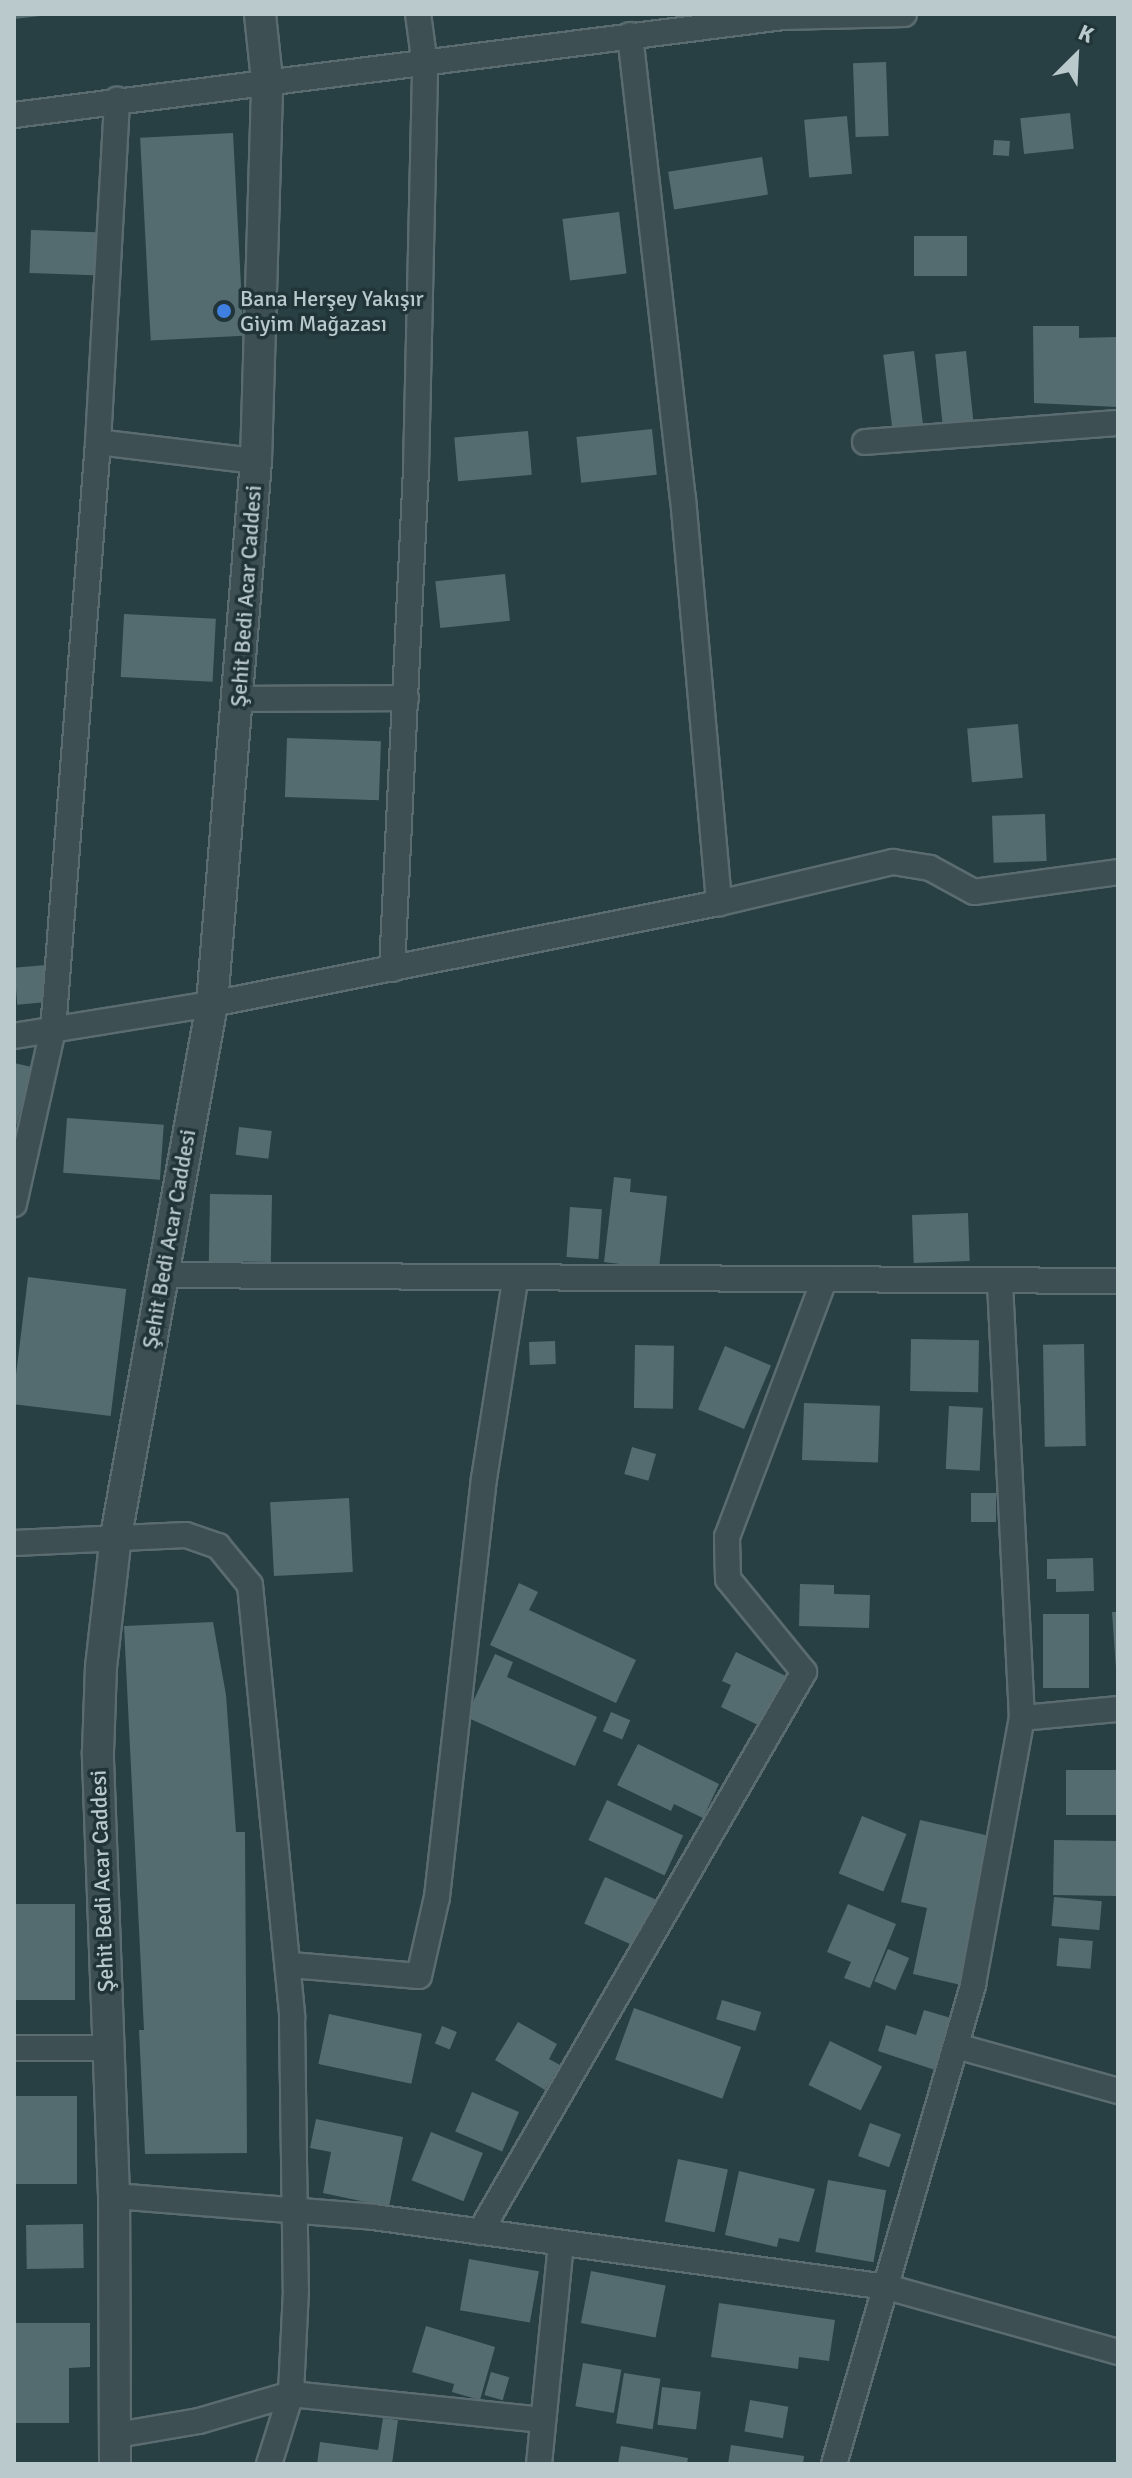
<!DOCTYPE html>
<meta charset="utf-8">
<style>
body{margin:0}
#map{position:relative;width:1132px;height:2478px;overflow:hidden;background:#283f43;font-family:Signika,sans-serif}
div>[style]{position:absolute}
.building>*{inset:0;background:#546c70;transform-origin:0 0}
.roads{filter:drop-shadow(2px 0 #5b6c70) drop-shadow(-2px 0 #5b6c70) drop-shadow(0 2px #5b6c70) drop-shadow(0 -2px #5b6c70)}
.minor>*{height:24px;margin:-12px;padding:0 12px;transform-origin:12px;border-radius:12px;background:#3d4f53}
.tertiary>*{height:30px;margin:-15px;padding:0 15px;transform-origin:15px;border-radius:15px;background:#3d4f53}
.dots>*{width:22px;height:22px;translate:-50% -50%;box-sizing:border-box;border:4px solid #213438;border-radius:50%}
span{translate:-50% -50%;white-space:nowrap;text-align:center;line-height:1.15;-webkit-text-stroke:7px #213438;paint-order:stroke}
.poi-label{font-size:22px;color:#bac9cc}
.left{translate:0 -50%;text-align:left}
.street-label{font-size:22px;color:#bac9cc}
.frame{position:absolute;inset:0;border:16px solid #bac9cc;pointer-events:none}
.north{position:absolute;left:1036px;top:16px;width:80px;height:80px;-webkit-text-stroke:6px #213438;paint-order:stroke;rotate:24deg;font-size:22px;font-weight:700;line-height:32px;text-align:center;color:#bac9cc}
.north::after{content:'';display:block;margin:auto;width:28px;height:36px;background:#bac9cc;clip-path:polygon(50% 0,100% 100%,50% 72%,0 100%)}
</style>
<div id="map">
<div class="building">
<i style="clip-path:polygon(14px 14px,40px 14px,40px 16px,14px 19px)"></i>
<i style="left:886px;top:62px;width:74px;height:33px;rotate:88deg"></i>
<i style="left:1070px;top:113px;width:36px;height:50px;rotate:84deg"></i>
<i style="left:847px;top:116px;width:58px;height:43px;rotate:85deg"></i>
<i style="left:233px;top:133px;width:203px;height:93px;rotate:87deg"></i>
<i style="left:994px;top:140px;width:16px;height:15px;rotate:4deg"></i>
<i style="left:762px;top:157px;width:38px;height:95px;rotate:81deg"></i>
<i style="left:619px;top:212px;width:62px;height:57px;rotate:83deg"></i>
<i style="left:31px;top:230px;width:65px;height:43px;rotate:2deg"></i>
<i style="left:914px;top:236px;width:53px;height:40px"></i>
<i style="clip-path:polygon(1033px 326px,1079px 326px,1079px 338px,1117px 337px,1118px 407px,1034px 403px)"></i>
<i style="left:914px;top:351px;width:77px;height:31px;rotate:83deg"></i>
<i style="left:966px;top:351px;width:72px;height:31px;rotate:84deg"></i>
<i style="left:652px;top:429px;width:46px;height:76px;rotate:84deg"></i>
<i style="left:528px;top:431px;width:44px;height:74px;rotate:85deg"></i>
<i style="left:505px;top:574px;width:47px;height:70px;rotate:84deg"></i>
<i style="left:124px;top:614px;width:92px;height:63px;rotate:3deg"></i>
<i style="left:1018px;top:724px;width:54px;height:51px;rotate:85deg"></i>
<i style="left:287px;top:738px;width:94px;height:59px;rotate:2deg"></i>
<i style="left:1045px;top:814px;width:47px;height:53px;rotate:88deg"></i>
<i style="left:46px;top:965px;width:37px;height:32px;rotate:85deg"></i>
<i style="clip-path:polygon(14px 1063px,32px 1067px,15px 1130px,14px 1130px)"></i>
<i style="left:67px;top:1118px;width:97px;height:55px;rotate:4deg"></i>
<i style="left:239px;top:1127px;width:33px;height:28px;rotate:7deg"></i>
<i style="clip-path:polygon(614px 1177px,631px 1179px,630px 1192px,667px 1196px,659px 1269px,604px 1262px)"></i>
<i style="left:210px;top:1194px;width:62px;height:67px;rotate:1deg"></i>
<i style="left:570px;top:1207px;width:32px;height:50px;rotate:4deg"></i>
<i style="left:968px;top:1213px;width:48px;height:56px;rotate:88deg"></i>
<i style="left:28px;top:1277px;width:99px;height:128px;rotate:7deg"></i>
<i style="left:911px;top:1339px;width:68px;height:52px;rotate:1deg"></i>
<i style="left:555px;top:1341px;width:23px;height:26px;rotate:88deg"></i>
<i style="left:1084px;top:1344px;width:102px;height:41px;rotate:89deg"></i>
<i style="left:635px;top:1345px;width:39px;height:63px;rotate:1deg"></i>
<i style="left:725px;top:1346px;width:50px;height:69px;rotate:23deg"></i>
<i style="left:804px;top:1403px;width:76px;height:57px;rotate:2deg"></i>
<i style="left:949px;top:1406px;width:34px;height:63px;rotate:3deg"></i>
<i style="left:632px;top:1447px;width:25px;height:28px;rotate:16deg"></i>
<i style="left:971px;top:1493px;width:25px;height:29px"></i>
<i style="left:349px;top:1498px;width:74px;height:79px;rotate:87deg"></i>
<i style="clip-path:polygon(1093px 1558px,1094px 1591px,1056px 1592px,1056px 1579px,1047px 1579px,1047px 1559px)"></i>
<i style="clip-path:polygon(519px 1583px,538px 1592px,529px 1610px,636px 1660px,616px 1703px,490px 1645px)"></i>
<i style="clip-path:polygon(800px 1584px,834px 1585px,834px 1594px,870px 1595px,869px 1628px,799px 1626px)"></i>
<i style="clip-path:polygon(1112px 1612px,1118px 1612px,1118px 1669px,1116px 1669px)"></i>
<i style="left:1043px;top:1614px;width:46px;height:74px"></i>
<i style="clip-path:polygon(213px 1622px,226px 1695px,236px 1832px,245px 1832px,247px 2153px,145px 2154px,139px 2030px,144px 2030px,124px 1626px)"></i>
<i style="clip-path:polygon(736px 1652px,790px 1678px,766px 1729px,721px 1707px,731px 1685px,722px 1681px)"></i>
<i style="clip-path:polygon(495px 1654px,513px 1662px,507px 1677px,597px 1717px,575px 1766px,466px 1717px)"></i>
<i style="left:611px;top:1712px;width:21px;height:21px;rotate:23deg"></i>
<i style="clip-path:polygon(638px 1744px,719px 1784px,703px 1818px,674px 1804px,671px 1811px,617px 1785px)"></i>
<i style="left:1066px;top:1770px;width:50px;height:45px"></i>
<i style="left:607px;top:1800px;width:84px;height:44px;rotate:25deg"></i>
<i style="left:862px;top:1816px;width:48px;height:62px;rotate:22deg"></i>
<i style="clip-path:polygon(920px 1820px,994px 1837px,961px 1985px,913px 1974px,927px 1908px,901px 1902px)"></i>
<i style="left:1054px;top:1840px;width:64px;height:55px;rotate:1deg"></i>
<i style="left:605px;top:1877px;width:58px;height:51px;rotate:24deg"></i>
<i style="left:1054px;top:1897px;width:48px;height:29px;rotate:5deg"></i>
<i style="left:14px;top:1904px;width:61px;height:96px"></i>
<i style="clip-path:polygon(848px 1904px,896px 1924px,870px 1988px,844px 1978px,851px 1962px,827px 1952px)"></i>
<i style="left:1059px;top:1938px;width:34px;height:28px;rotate:5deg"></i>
<i style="left:888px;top:1949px;width:23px;height:35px;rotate:23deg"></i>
<i style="left:722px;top:2000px;width:41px;height:20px;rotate:17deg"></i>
<i style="left:634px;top:2008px;width:114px;height:55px;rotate:20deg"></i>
<i style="clip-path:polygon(924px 2010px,951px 2018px,935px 2070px,878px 2051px,886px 2025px,916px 2035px)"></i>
<i style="left:329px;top:2014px;width:95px;height:51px;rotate:12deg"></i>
<i style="clip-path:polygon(518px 2022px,557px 2044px,549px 2059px,560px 2065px,545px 2090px,495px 2060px)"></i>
<i style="left:442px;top:2026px;width:16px;height:19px;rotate:22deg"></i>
<i style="left:830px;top:2041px;width:58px;height:49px;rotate:26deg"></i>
<i style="left:472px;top:2092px;width:51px;height:43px;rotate:23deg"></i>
<i style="left:14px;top:2096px;width:63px;height:88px"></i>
<i style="clip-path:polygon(316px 2119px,403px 2137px,389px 2207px,323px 2193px,331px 2152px,310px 2148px)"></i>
<i style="left:870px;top:2123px;width:33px;height:35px;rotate:20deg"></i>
<i style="left:431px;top:2132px;width:56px;height:52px;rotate:22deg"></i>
<i style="left:678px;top:2159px;width:51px;height:64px;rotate:12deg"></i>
<i style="clip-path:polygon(739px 2171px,815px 2189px,799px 2242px,779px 2238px,777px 2247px,725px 2235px)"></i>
<i style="left:828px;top:2180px;width:59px;height:73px;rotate:10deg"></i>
<i style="left:83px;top:2224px;width:44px;height:57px;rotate:89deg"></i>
<i style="left:469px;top:2259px;width:71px;height:52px;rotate:10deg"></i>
<i style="left:591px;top:2271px;width:76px;height:53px;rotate:11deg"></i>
<i style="clip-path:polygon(719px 2303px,835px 2320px,829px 2361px,799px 2357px,798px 2369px,711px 2357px)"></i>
<i style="clip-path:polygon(14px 2323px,90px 2323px,90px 2367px,69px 2368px,69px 2423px,14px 2423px)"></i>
<i style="clip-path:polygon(426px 2326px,495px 2347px,480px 2400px,452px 2392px,454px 2384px,412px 2372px)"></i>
<i style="left:583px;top:2363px;width:39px;height:44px;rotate:10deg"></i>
<i style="left:491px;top:2372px;width:19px;height:24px;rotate:16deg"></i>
<i style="left:624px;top:2373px;width:37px;height:51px;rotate:9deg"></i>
<i style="left:662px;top:2387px;width:39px;height:38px;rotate:7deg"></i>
<i style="left:750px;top:2400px;width:39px;height:32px;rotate:10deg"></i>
<i style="clip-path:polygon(383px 2418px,398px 2420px,392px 2464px,317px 2464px,320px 2442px,378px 2450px)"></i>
<i style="clip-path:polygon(731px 2445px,804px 2456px,803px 2464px,728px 2464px)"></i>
<i style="clip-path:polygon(621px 2446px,688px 2458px,687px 2464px,618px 2464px)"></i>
</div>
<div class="roads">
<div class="minor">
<i style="left:630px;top:35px;width:466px;rotate:83.5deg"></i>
<i style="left:683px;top:498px;width:407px;rotate:84.9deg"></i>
<i style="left:14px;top:115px;width:775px;rotate:-7.26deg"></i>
<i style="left:783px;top:17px;width:121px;rotate:-1.4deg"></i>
<i style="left:98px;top:442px;width:159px;rotate:6.9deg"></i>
<i style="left:865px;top:442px;width:254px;rotate:-4.3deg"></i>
<i style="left:240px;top:699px;width:166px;rotate:-0.3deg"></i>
<i style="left:392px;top:969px;width:501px;rotate:-87.25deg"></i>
<i style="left:416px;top:469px;width:404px;rotate:-88.7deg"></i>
<i style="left:425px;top:65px;width:51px;rotate:-97.8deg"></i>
<i style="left:14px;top:1036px;width:201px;rotate:-9.2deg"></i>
<i style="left:212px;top:1004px;width:517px;rotate:-11.27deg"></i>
<i style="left:719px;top:903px;width:179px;rotate:-13.3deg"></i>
<i style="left:893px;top:862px;width:37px;rotate:9deg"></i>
<i style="left:930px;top:868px;width:50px;rotate:28.6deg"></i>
<i style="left:974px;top:892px;width:145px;rotate:-7.9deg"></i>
<i style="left:14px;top:1204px;width:178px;rotate:-77.4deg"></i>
<i style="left:53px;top:1030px;width:590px;rotate:-85.62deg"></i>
<i style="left:98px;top:442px;width:343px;rotate:-86.8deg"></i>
<i style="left:161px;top:1275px;width:957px;rotate:0.36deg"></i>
<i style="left:14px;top:1543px;width:172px;rotate:-2.7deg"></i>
<i style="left:186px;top:1535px;width:34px;rotate:19deg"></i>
<i style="left:218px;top:1546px;width:50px;rotate:50.6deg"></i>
<i style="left:250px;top:1585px;width:434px;rotate:84.4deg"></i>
<i style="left:292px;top:2017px;width:273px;rotate:89.2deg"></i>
<i style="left:296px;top:2290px;width:104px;rotate:92.8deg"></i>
<i style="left:291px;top:2394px;width:73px;rotate:107.4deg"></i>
<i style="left:1022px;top:1718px;width:96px;rotate:-5.4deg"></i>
<i style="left:291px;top:1965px;width:128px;rotate:4.9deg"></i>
<i style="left:419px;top:1976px;width:81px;rotate:-77.2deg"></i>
<i style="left:437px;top:1897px;width:421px;rotate:-83.6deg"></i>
<i style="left:484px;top:1479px;width:200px;rotate:-81.1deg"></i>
<i style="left:956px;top:2046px;width:168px;rotate:15.5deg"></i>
<i style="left:14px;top:2048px;width:93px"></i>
<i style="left:114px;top:2196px;width:260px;rotate:4.6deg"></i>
<i style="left:373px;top:2217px;width:519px;rotate:7.76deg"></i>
<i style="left:887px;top:2287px;width:240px;rotate:15.7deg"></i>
<i style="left:480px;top:2232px;width:647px;rotate:-59.95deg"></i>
<i style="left:804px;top:1672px;width:120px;rotate:-129.3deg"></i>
<i style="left:728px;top:1579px;width:42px;rotate:-91.4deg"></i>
<i style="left:727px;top:1537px;width:275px;rotate:-69.3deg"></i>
<i style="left:117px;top:2435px;width:83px;rotate:-9.7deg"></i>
<i style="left:199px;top:2421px;width:96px;rotate:-16.4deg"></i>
<i style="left:291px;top:2394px;width:253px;rotate:5.9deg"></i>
<i style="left:539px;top:2464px;width:222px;rotate:-84.3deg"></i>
<i style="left:834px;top:2464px;width:500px;rotate:-73.8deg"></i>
<i style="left:973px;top:1984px;width:270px;rotate:-79.6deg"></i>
<i style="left:1022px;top:1718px;width:436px;rotate:-92.9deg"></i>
</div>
<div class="tertiary">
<i style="left:115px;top:2464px;width:268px;rotate:-90.2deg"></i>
<i style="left:114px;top:2196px;width:444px;rotate:-92.1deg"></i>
<i style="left:98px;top:1752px;width:85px;rotate:-88deg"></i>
<i style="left:101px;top:1667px;width:132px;rotate:-83.5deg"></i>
<i style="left:116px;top:1536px;width:541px;rotate:-79.77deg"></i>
<i style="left:212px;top:1004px;width:545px;rotate:-85.37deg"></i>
<i style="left:256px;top:461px;width:381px;rotate:-88.3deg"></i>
<i style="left:267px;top:80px;width:66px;rotate:-96.1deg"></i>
</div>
</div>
<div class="dots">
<i style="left:224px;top:311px;background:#3f7fe0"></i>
</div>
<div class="poi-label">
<span class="left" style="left:240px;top:311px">Bana Herşey Yakışır<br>Giyim Mağazası</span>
</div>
<div class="street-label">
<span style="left:246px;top:596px;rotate:-86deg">Şehit Bedi Acar Caddesi</span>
<span style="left:169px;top:1239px;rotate:-80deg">Şehit Bedi Acar Caddesi</span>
<span style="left:102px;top:1881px;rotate:-92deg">Şehit Bedi Acar Caddesi</span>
</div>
<div class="frame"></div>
<div class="north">K</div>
</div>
